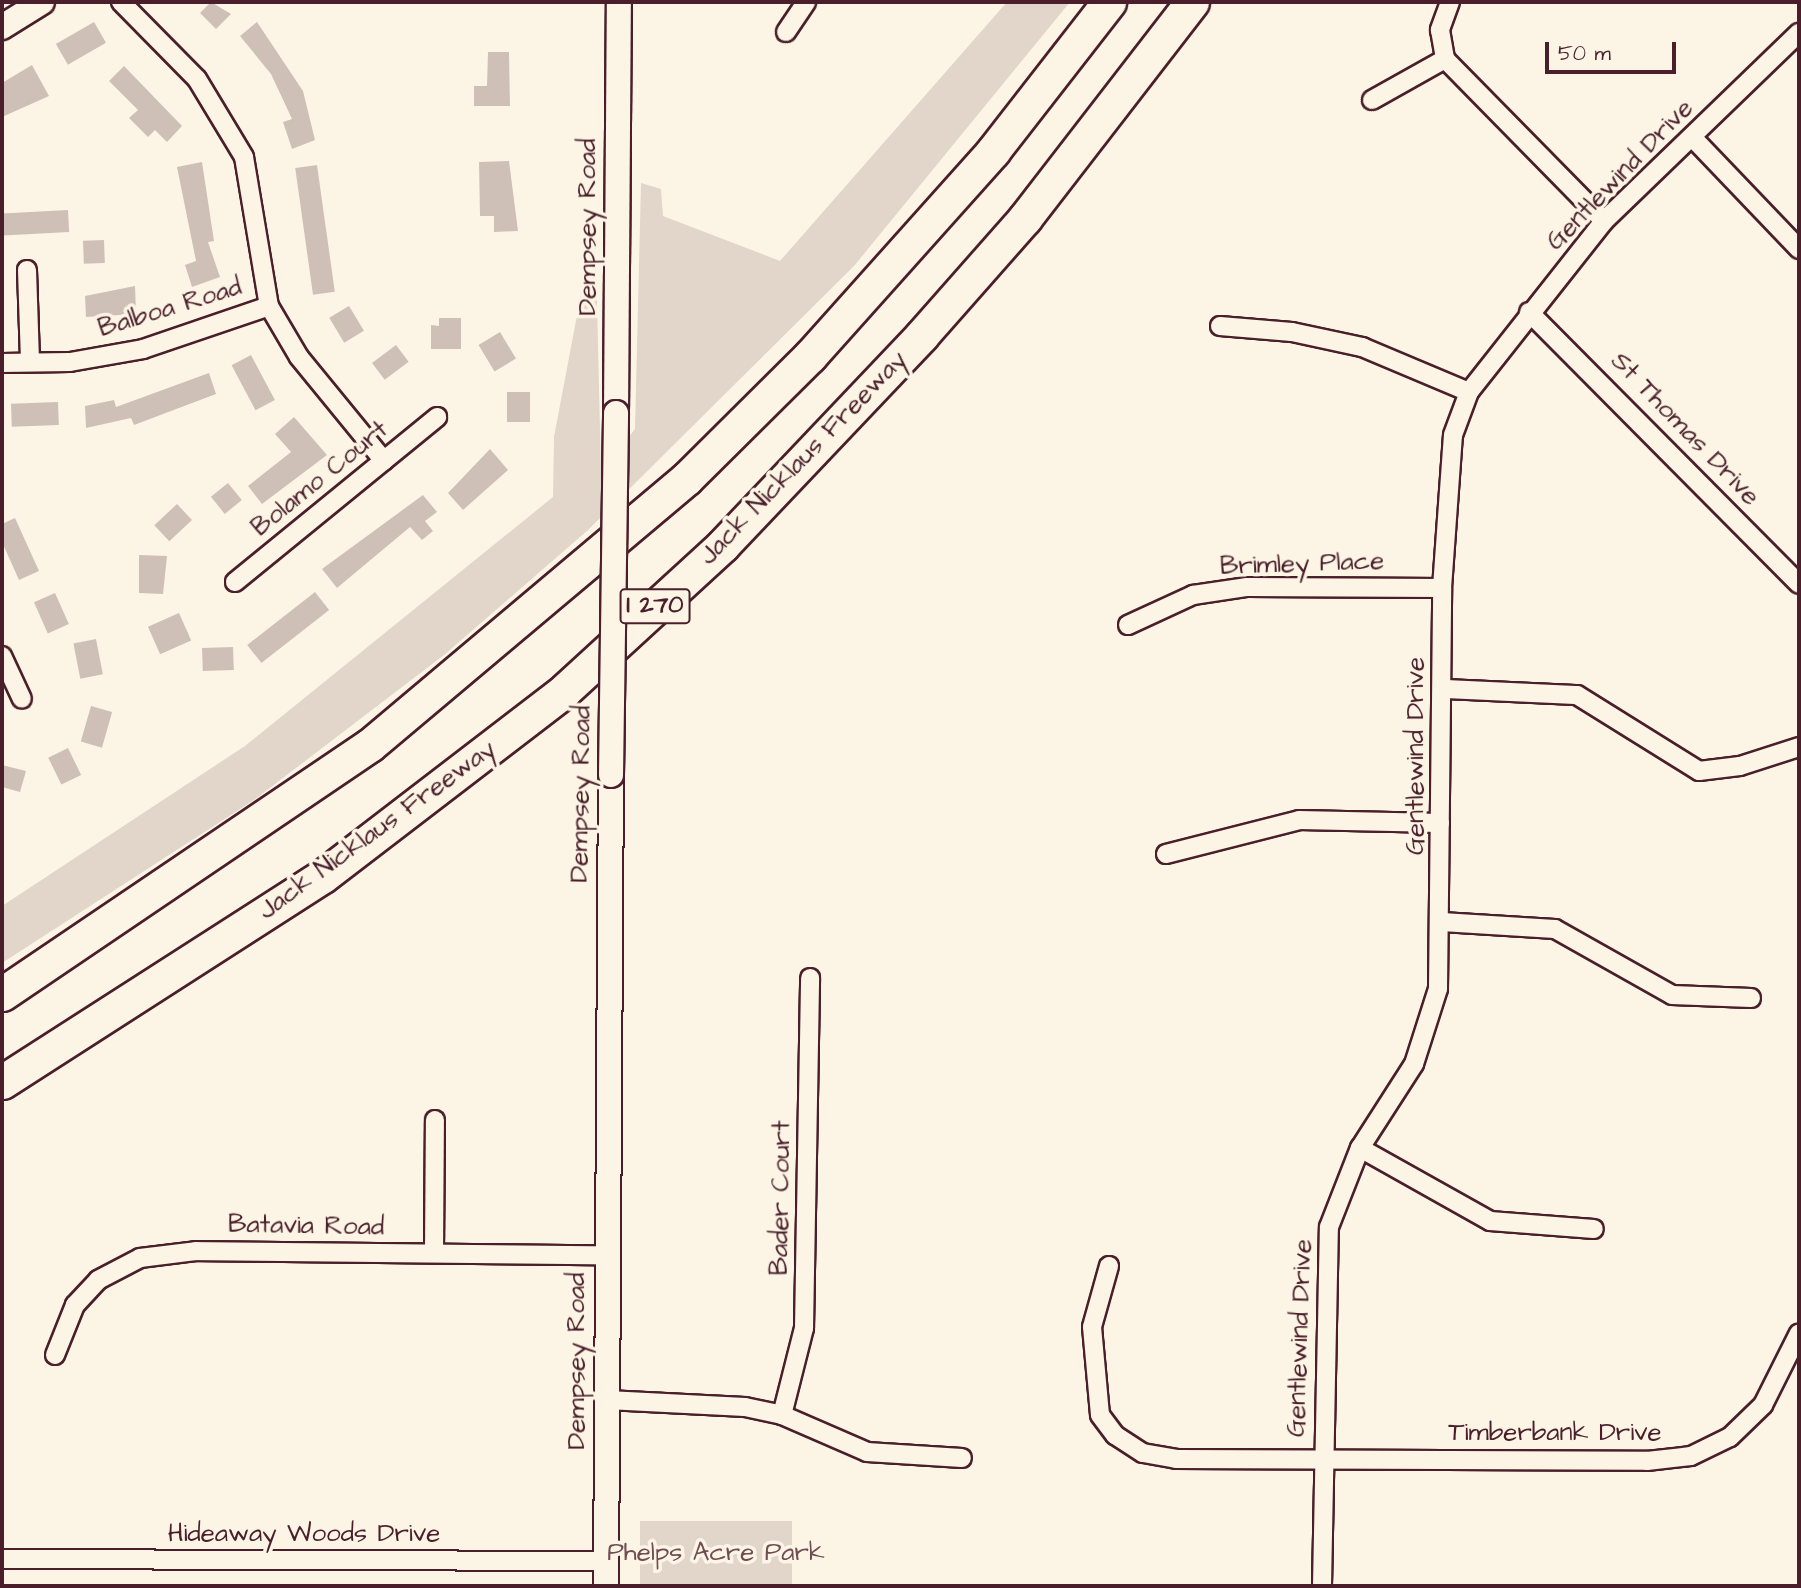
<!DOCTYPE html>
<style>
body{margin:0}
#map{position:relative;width:1801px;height:1588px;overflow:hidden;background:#fcf5e5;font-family:"Architects Daughter",sans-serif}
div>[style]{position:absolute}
.green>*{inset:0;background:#e2d5ca;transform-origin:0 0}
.building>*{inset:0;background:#cfc0b7;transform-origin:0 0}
.roads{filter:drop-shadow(2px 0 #4a1f2b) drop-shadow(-2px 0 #4a1f2b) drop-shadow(0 2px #4a1f2b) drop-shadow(0 -2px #4a1f2b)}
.street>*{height:18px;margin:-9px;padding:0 9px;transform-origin:9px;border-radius:9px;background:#fcf5e5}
.secondary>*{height:24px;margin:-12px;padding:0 12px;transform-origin:12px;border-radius:12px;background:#fcf5e5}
.highway>*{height:33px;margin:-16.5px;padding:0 16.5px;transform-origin:16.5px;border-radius:16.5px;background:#fcf5e5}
.bridges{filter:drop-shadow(2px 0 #4a1f2b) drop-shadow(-2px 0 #4a1f2b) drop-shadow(0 2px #4a1f2b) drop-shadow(0 -2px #4a1f2b)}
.secondary-bridge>*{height:24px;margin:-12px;padding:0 12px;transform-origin:12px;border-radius:12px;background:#fcf5e5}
span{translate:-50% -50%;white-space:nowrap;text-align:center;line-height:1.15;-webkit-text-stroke:7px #fcf5e5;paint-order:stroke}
.shield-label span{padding:2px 5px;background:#fcf5e5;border:2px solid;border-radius:5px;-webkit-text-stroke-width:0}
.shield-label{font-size:24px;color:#4a1f2b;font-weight:700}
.street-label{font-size:26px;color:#4a1f2b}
.park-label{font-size:26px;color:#704c53}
.frame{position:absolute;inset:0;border:4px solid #4a1f2b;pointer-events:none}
.scale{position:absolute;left:1545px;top:42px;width:131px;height:32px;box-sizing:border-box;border:4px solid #4a1f2b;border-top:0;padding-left:9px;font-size:21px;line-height:24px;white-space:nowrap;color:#4a1f2b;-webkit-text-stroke:5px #fcf5e5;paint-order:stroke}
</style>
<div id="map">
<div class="green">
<i style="clip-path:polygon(1007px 2px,1070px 2px,854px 266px,588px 530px,444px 655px,254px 800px,2px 963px,2px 906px,245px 746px,553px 497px,554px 437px,595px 220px,601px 472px,635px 429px,641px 183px,661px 189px,663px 216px,780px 261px)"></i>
<i style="left:640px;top:1521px;width:152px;height:65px"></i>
</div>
<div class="building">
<i style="clip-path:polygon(211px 2px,231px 14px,216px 29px,200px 13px)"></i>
<i style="left:94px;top:22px;width:24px;height:44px;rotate:60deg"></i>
<i style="clip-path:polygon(257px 22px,303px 91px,315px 140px,292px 149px,283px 122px,292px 119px,271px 74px,240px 36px)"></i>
<i style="clip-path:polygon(488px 52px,509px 52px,510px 106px,474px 106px,474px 86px,487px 86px)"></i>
<i style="clip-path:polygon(32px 65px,49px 96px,2px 117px,2px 83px)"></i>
<i style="clip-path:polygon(124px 66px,182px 126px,167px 142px,155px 130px,148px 137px,129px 118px,138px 110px,109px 81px)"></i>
<i style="clip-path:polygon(509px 161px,518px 231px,494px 232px,494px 216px,480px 216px,479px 162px)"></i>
<i style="clip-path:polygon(202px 162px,214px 241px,208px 242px,220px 277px,192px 287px,185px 265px,196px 261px,177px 167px)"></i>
<i style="left:317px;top:165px;width:128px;height:22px;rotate:82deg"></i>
<i style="left:68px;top:210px;width:22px;height:66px;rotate:87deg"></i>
<i style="left:104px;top:240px;width:23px;height:21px;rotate:88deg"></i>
<i style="clip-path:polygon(135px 286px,136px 314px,86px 317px,85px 296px)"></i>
<i style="left:349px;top:306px;width:29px;height:23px;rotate:59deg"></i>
<i style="clip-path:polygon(439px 318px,461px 318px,461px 349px,431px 349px,431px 325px,439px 326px)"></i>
<i style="left:500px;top:332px;width:31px;height:25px;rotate:59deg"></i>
<i style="left:396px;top:345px;width:21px;height:30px;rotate:53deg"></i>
<i style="left:251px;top:355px;width:51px;height:22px;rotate:62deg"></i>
<i style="clip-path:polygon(209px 373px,216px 394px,134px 425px,131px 418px,86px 428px,85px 406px,114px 400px,116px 407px)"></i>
<i style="left:507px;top:392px;width:23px;height:30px"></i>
<i style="left:58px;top:402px;width:23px;height:47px;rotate:88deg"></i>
<i style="clip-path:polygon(294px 417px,327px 455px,262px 504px,248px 486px,291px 452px,275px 434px)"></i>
<i style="clip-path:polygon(490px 449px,508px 470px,463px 510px,448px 493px)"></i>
<i style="left:228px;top:483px;width:22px;height:22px;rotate:51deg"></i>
<i style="clip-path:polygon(423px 495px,437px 512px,425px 521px,433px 531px,422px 540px,410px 527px,337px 588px,322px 569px)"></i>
<i style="left:177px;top:504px;width:22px;height:31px;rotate:47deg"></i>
<i style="clip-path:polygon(15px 518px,39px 571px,19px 580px,2px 542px,2px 524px)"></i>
<i style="clip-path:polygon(139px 555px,167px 556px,163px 594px,139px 593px)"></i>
<i style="left:315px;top:592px;width:23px;height:86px;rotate:52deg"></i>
<i style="left:55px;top:593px;width:34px;height:23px;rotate:66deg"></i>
<i style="left:179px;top:613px;width:30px;height:34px;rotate:66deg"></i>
<i style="left:96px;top:639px;width:36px;height:23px;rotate:79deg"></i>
<i style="left:233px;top:647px;width:23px;height:31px;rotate:88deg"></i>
<i style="left:91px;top:706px;width:22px;height:37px;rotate:16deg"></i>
<i style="left:68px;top:748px;width:30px;height:22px;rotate:64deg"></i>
<i style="clip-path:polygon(2px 765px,26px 771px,20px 792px,2px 787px)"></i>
</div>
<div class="roads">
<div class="street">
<i style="left:121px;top:2px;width:108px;rotate:45.4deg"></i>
<i style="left:197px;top:79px;width:91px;rotate:58.9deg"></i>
<i style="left:244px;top:157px;width:151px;rotate:80.5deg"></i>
<i style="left:269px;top:306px;width:59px;rotate:59.5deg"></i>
<i style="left:299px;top:357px;width:134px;rotate:50.7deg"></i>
<i style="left:1450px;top:2px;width:30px;rotate:110deg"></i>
<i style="left:1440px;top:30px;width:29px;rotate:80deg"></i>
<i style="left:1445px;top:59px;width:227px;rotate:45.5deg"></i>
<i style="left:786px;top:32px;width:36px;rotate:-56deg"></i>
<i style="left:1372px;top:100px;width:84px;rotate:-29.3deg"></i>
<i style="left:1692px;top:137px;width:155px;rotate:46.3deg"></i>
<i style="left:27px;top:270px;width:92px;rotate:88.1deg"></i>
<i style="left:1529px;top:312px;width:383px;rotate:45.2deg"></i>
<i style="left:1220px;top:326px;width:72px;rotate:4.8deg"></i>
<i style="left:1292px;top:332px;width:72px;rotate:12.1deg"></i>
<i style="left:1362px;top:347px;width:116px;rotate:22.8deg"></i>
<i style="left:2px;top:363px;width:68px;rotate:-0.8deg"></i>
<i style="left:70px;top:362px;width:74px;rotate:-10.1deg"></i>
<i style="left:143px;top:349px;width:133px;rotate:-18.8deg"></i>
<i style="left:235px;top:582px;width:261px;rotate:-39.2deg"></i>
<i style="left:1128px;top:625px;width:72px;rotate:-24.8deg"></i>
<i style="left:1193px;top:595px;width:55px;rotate:-8.4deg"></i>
<i style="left:1247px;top:587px;width:195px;rotate:0.3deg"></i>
<i style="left:2px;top:656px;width:47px;rotate:65.1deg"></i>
<i style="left:1444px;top:689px;width:133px;rotate:2.6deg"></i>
<i style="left:1577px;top:695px;width:144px;rotate:31.9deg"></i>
<i style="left:1699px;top:771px;width:41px;rotate:-7deg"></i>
<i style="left:1740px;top:766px;width:62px;rotate:-17.9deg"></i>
<i style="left:1166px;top:854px;width:137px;rotate:-14.3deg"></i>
<i style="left:1299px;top:820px;width:141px;rotate:1.2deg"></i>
<i style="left:1442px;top:922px;width:113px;rotate:3.5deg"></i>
<i style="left:1555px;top:929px;width:134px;rotate:29.4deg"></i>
<i style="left:1672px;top:995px;width:79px;rotate:2.2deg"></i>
<i style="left:1360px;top:1148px;width:149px;rotate:29.3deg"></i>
<i style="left:1490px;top:1221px;width:104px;rotate:4.4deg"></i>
<i style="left:434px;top:1253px;width:133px;rotate:-89.6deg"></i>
<i style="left:1109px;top:1266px;width:63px;rotate:105.6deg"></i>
<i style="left:1092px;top:1327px;width:88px;rotate:84.8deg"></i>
<i style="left:1100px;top:1415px;width:25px;rotate:53deg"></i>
<i style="left:1115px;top:1435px;width:33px;rotate:33deg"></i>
<i style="left:1143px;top:1453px;width:34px;rotate:10deg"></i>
<i style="left:1176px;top:1459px;width:471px;rotate:0.2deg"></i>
<i style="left:1647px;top:1461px;width:44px;rotate:-6.5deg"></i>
<i style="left:1691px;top:1456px;width:43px;rotate:-26deg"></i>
<i style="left:1730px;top:1437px;width:46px;rotate:-44.1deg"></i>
<i style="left:1763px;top:1405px;width:80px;rotate:-63.4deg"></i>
<i style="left:55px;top:1355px;width:54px;rotate:-68.2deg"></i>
<i style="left:75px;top:1305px;width:34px;rotate:-47deg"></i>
<i style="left:98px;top:1280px;width:47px;rotate:-27.6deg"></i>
<i style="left:140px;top:1258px;width:56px;rotate:-7.1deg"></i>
<i style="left:196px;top:1251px;width:411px;rotate:0.6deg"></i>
<i style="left:607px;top:1400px;width:138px;rotate:2.9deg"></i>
<i style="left:745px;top:1407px;width:38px;rotate:12deg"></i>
<i style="left:782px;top:1415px;width:93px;rotate:23.5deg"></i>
<i style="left:867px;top:1452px;width:95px;rotate:3.6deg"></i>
<i style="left:782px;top:1415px;width:90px;rotate:-75.8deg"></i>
<i style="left:804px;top:1328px;width:350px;rotate:-89deg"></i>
<i style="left:2px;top:1559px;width:604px;rotate:0.19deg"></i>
<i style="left:1322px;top:1586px;width:359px;rotate:-88.9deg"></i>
<i style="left:1329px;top:1227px;width:85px;rotate:-68.6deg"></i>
<i style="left:1360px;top:1148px;width:100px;rotate:-57.3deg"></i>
<i style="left:1414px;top:1064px;width:79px;rotate:-72.3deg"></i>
<i style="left:1438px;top:989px;width:401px;rotate:-89.4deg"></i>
<i style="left:1442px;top:588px;width:153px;rotate:-85.9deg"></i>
<i style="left:1453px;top:435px;width:46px;rotate:-69.6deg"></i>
<i style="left:1469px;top:392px;width:218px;rotate:-51.7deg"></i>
<i style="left:1604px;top:221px;width:271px;rotate:-44deg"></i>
</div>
<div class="secondary">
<i style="left:2px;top:27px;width:47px;rotate:-32deg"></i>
<i style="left:616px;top:413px;width:411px;rotate:-89.6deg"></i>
<i style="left:606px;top:1586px;width:811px;rotate:-89.65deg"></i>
</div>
<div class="highway">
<i style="left:2px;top:994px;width:444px;rotate:-34.1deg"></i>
<i style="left:370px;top:745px;width:414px;rotate:-40.1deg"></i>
<i style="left:687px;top:478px;width:173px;rotate:-44.8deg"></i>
<i style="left:810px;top:356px;width:275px;rotate:-48.2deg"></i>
<i style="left:993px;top:151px;width:189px;rotate:-52.1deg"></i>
<i style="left:2px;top:1082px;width:381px;rotate:-32.7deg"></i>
<i style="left:323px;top:876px;width:305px;rotate:-37.5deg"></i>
<i style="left:565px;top:690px;width:214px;rotate:-42.5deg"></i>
<i style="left:723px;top:545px;width:289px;rotate:-46.5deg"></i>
<i style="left:922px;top:335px;width:156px;rotate:-48.6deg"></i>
<i style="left:1025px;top:218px;width:273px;rotate:-52.3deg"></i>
</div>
</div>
<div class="bridges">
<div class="secondary-bridge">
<i style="left:611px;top:775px;width:362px;rotate:-89.2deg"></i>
</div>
</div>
<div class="shield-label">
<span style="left:655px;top:606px">I 270</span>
</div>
<div class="street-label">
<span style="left:1620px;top:175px;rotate:-46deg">Gentlewind Drive</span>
<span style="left:588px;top:227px;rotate:-90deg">Dempsey Road</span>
<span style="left:170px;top:308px;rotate:-17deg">Balboa Road</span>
<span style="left:1685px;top:429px;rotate:46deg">St Thomas Drive</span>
<span style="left:803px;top:458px;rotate:-46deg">Jack Nicklaus Freeway</span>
<span style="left:320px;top:479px;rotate:-39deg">Bolamo Court</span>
<span style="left:1302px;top:564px;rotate:-2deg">Brimley Place</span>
<span style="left:1416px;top:756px;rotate:-90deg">Gentlewind Drive</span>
<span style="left:581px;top:794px;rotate:-89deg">Dempsey Road</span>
<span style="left:377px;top:830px;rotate:-36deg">Jack Nicklaus Freeway</span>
<span style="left:781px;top:1198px;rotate:-89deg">Bader Court</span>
<span style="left:306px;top:1226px;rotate:1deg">Batavia Road</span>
<span style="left:1300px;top:1338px;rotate:-88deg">Gentlewind Drive</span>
<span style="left:577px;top:1361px;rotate:-90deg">Dempsey Road</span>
<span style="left:1555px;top:1433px">Timberbank Drive</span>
<span style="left:304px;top:1534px">Hideaway Woods Drive</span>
</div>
<div class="park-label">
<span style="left:716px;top:1553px">Phelps Acre Park</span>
</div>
<div class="frame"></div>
<div class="scale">50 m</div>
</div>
